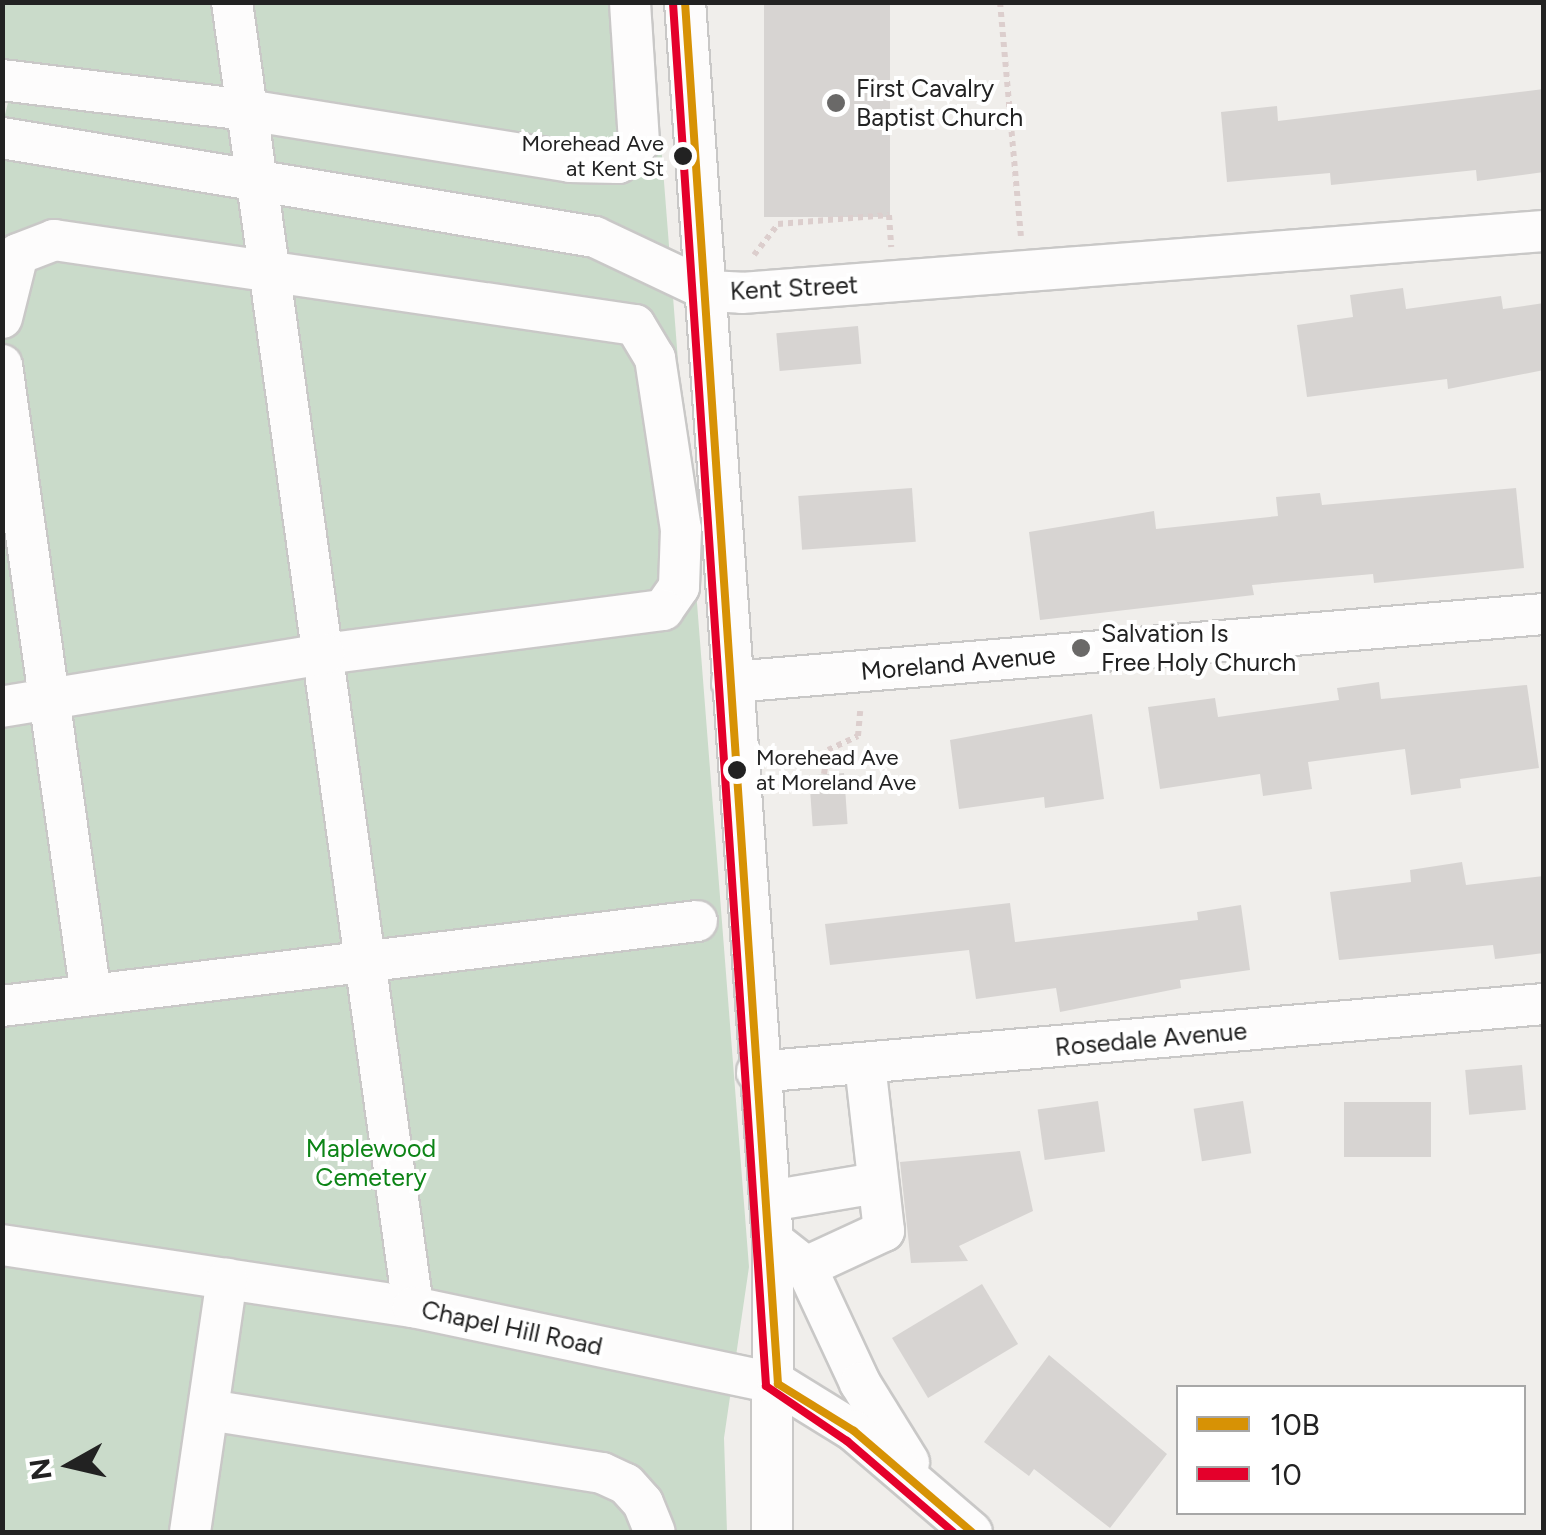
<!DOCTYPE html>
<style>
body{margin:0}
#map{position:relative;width:1546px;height:1535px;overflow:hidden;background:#f0eeeb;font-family:Figtree,sans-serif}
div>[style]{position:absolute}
.cemetery>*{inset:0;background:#cadbca}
.building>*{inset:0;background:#d7d4d2;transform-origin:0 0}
.path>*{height:6px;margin-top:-3px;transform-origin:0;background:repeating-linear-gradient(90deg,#dccecd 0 5px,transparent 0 10px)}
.roads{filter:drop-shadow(2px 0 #c9c8c7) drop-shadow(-2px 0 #c9c8c7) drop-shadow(0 2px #c9c8c7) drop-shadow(0 -2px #c9c8c7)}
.minor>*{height:40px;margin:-20px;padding:0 20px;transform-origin:20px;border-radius:20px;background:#fdfcfc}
.bus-1>*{height:8px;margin:-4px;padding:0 4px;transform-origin:4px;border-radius:4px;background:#d79205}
.bus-2>*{height:8px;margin:-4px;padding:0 4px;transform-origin:4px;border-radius:4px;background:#e4002b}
.dots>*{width:28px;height:28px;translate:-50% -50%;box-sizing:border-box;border:5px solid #fff;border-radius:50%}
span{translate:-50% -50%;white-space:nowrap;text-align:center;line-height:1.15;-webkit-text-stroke:8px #fff;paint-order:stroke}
.bus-label{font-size:22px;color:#222}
.right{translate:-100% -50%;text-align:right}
.left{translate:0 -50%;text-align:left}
.poi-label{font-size:25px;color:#222}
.street-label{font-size:25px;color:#222}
.park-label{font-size:25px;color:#0c8416}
.frame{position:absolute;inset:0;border:5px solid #222;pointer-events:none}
.legend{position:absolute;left:1176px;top:1385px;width:350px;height:130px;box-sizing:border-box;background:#fff;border:2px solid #a7a7a7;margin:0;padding:12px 18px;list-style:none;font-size:30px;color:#222}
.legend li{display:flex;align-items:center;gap:20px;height:50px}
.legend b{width:50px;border:2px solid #a7a7a7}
.north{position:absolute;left:20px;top:1415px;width:100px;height:100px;-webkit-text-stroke:8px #fff;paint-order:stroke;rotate:262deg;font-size:28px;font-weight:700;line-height:40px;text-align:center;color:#222}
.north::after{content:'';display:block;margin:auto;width:35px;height:45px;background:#222;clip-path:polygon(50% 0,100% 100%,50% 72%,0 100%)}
</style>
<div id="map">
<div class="cemetery">
<i style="clip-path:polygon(3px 3px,650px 3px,749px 1267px,724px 1438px,727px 1532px,3px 1532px,2px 127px,12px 86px,3px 84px)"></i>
</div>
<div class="building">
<i style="left:764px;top:2px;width:126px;height:215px"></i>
<i style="clip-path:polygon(1544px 89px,1544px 172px,1477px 181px,1476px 170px,1331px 185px,1330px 173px,1227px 182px,1221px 112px,1277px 106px,1278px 121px)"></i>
<i style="clip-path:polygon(1403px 288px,1406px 309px,1501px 296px,1503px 309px,1544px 303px,1544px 370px,1448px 389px,1447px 379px,1307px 397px,1297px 325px,1353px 317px,1350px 295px)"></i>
<i style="left:858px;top:326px;width:38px;height:82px;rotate:85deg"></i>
<i style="left:912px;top:488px;width:54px;height:114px;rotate:86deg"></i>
<i style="clip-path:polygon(1516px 488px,1524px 568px,1374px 583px,1373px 574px,1252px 585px,1254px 595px,1040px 620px,1029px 532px,1154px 511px,1156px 529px,1278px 516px,1276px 497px,1320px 493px,1322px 505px)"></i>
<i style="clip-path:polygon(1379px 682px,1381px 699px,1527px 685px,1539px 768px,1460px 779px,1461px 788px,1411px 795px,1405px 749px,1308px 762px,1312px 789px,1263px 796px,1260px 774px,1160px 789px,1148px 707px,1215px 698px,1218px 717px,1339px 700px,1337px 688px)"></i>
<i style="clip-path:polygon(1092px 714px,1104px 799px,1045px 808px,1044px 797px,959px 809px,950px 740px)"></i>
<i style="left:844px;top:773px;width:51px;height:35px;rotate:86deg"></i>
<i style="clip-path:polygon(1462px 862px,1466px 885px,1544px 876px,1544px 953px,1495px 959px,1493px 945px,1339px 960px,1330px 892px,1411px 882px,1410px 870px)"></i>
<i style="clip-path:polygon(1010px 903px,1015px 942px,1198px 920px,1197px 912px,1241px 905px,1250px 970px,1180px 980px,1181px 988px,1060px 1012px,1056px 988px,976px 999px,969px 950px,830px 965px,825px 924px)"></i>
<i style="left:1522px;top:1065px;width:45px;height:57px;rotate:85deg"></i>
<i style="left:1098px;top:1101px;width:51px;height:61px;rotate:82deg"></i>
<i style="left:1243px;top:1101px;width:53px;height:50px;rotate:81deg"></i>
<i style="left:1344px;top:1102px;width:87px;height:55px"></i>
<i style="clip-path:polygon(1020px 1151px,1033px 1211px,959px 1246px,968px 1261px,911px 1263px,900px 1162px)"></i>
<i style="left:982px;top:1284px;width:70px;height:105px;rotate:59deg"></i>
<i style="clip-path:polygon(1049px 1355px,1167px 1454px,1110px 1528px,1034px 1469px,1029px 1476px,984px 1442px)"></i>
</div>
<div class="path">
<i style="left:892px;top:2px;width:39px"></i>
<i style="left:1000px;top:2px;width:235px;rotate:84.9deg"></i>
<i style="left:754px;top:255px;width:39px;rotate:-52deg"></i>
<i style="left:778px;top:224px;width:111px;rotate:-4.6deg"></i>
<i style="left:889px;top:215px;width:32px;rotate:86deg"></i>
<i style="left:824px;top:774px;width:24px;rotate:-81deg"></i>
<i style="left:828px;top:750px;width:33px;rotate:-25deg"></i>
<i style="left:858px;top:736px;width:25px;rotate:-85deg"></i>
</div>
<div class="roads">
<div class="minor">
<i style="left:232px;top:2px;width:1317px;rotate:82.1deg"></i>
<i style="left:685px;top:2px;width:1242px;rotate:85.94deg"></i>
<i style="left:773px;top:1241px;width:291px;rotate:90.2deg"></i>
<i style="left:2px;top:80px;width:247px;rotate:7deg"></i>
<i style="left:247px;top:110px;width:327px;rotate:9.1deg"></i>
<i style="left:570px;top:162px;width:48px;rotate:1.2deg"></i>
<i style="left:618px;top:163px;width:30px;rotate:-45deg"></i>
<i style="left:639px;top:142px;width:140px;rotate:-93.7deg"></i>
<i style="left:2px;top:138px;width:601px;rotate:9.48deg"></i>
<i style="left:595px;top:237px;width:126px;rotate:25.3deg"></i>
<i style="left:709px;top:291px;width:33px;rotate:3deg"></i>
<i style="left:742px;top:293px;width:804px;rotate:-4.42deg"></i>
<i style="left:2px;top:318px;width:66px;rotate:-76deg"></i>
<i style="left:18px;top:254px;width:39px;rotate:-21deg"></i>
<i style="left:54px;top:240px;width:587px;rotate:8.32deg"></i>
<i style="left:635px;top:325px;width:39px;rotate:59deg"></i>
<i style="left:655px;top:358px;width:173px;rotate:81.4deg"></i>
<i style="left:681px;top:529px;width:58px;rotate:92deg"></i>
<i style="left:679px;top:587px;width:28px;rotate:125deg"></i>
<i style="left:663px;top:610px;width:342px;rotate:172.6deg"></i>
<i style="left:324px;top:654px;width:326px;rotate:170.7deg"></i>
<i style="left:2px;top:365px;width:636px;rotate:81.96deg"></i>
<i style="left:732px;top:682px;width:815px;rotate:-4.79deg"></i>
<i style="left:2px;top:1006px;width:700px;rotate:-6.97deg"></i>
<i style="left:757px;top:1072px;width:790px;rotate:-4.94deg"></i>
<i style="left:770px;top:1201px;width:108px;rotate:-9.6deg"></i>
<i style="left:773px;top:1241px;width:42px;rotate:38.2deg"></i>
<i style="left:806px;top:1267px;width:128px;rotate:65deg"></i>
<i style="left:860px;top:1383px;width:93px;rotate:58.2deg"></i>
<i style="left:2px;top:1245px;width:416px;rotate:8.6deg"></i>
<i style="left:413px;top:1307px;width:373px;rotate:11.9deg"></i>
<i style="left:778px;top:1384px;width:89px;rotate:31.7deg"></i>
<i style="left:854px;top:1431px;width:155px;rotate:40.6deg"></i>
<i style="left:806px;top:1267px;width:86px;rotate:-24.8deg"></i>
<i style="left:884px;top:1231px;width:167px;rotate:-96.5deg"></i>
<i style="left:209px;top:1410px;width:398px;rotate:9.1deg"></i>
<i style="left:602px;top:1473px;width:26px;rotate:25deg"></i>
<i style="left:626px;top:1484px;width:25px;rotate:48deg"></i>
<i style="left:643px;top:1503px;width:31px;rotate:68deg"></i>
<i style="left:190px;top:1532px;width:256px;rotate:-81.7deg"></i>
</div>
</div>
<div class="bus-1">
<i style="left:685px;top:2px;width:1385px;rotate:86.15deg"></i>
<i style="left:778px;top:1384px;width:89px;rotate:31.7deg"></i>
<i style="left:854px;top:1431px;width:155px;rotate:40.6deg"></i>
</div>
<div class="bus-2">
<i style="left:673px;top:3px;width:1386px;rotate:86.15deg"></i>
<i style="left:766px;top:1386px;width:98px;rotate:34.2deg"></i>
<i style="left:847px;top:1441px;width:140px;rotate:40.6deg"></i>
</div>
<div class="dots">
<i style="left:836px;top:103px;background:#6a6968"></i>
<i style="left:683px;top:156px;background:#222"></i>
<i style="left:1081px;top:648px;background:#6a6968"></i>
<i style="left:737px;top:770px;background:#222"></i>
</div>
<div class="bus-label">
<span class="right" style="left:664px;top:156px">Morehead Ave<br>at Kent St</span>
<span class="left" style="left:756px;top:770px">Morehead Ave<br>at Moreland Ave</span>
</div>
<div class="poi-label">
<span class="left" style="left:856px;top:103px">First Cavalry<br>Baptist Church</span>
<span class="left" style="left:1101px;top:648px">Salvation Is<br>Free Holy Church</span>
</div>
<div class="street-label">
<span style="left:794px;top:288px;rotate:-3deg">Kent Street</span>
<span style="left:958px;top:663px;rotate:-5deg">Moreland Avenue</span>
<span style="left:1151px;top:1039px;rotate:-5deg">Rosedale Avenue</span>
<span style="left:512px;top:1328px;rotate:12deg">Chapel Hill Road</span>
</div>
<div class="park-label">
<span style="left:371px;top:1163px">Maplewood<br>Cemetery</span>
</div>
<div class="frame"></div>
<ul class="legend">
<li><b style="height:12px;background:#d79205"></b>10B</li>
<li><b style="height:12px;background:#e4002b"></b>10</li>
</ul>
<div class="north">N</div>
</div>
